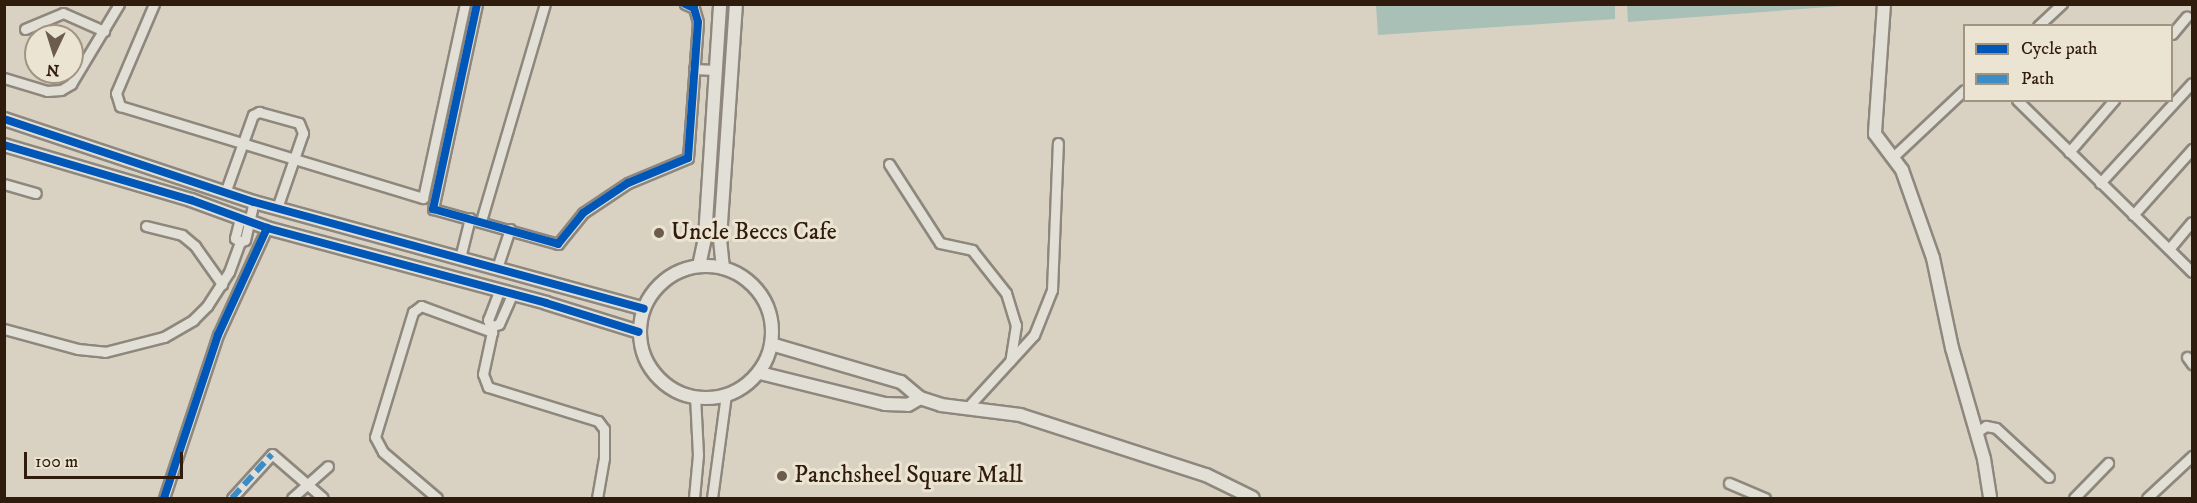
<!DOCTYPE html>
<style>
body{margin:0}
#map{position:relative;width:2197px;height:503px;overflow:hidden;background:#d9d2c3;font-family:"IM FELL DW Pica",serif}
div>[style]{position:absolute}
.water>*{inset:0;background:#a9c0b6}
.roads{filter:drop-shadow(2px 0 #8e877d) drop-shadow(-2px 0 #8e877d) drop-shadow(0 2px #8e877d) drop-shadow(0 -2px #8e877d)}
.minor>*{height:9px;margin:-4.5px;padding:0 4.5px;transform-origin:4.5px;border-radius:4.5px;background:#e2dfd7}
.tertiary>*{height:12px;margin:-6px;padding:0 6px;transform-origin:6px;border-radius:6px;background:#e2dfd7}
.tertiary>.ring{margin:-6px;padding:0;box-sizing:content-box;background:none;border:12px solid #e2dfd7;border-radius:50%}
.quiet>*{height:6px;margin-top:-3px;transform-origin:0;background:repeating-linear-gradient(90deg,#3c8dc6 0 12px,transparent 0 18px)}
.cycleway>*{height:8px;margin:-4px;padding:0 4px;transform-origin:4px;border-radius:4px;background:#0057b8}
.dots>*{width:16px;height:16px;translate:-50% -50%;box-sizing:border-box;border:3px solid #ece4d3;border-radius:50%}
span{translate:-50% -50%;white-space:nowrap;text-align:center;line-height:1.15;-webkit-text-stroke:6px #ece4d3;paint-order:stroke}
.poi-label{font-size:24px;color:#301c0c}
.left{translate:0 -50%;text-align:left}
.frame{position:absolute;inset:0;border:6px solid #301c0c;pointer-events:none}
.legend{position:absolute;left:1963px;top:24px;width:210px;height:78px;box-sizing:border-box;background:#ece4d3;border:2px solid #a19483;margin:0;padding:8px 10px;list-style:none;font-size:18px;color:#301c0c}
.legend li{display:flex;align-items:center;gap:12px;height:30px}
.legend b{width:30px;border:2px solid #a19483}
.north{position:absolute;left:24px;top:24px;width:60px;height:60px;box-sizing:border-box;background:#ece4d3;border:2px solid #a19483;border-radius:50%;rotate:184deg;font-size:16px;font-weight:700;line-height:24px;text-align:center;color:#301c0c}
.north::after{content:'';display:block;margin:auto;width:21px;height:27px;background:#6b5c4c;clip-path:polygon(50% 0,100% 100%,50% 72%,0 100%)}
.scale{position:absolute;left:24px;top:452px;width:159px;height:27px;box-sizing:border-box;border:3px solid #301c0c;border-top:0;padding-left:8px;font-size:18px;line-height:21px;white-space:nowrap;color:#301c0c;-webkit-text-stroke:4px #ece4d3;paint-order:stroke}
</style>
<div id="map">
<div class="water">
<i style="clip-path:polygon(1869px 4px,1628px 22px,1627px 5px,1627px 4px)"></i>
<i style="clip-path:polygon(1376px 5px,1615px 5px,1615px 19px,1378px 35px)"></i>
</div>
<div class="roads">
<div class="minor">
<i style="left:154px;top:4px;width:97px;rotate:113.1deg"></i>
<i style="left:116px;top:93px;width:14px;rotate:73deg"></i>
<i style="left:120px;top:106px;width:317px;rotate:16.9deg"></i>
<i style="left:423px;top:198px;width:198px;rotate:-77.8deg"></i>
<i style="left:477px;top:4px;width:210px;rotate:102.1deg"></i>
<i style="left:433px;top:209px;width:130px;rotate:15.6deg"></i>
<i style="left:558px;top:244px;width:40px;rotate:-51deg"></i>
<i style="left:583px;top:213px;width:54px;rotate:-33.7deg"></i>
<i style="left:628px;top:183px;width:65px;rotate:-22.6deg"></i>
<i style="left:688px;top:158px;width:136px;rotate:-85.8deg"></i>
<i style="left:698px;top:22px;width:15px;rotate:-106deg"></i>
<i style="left:694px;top:8px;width:10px;rotate:-156deg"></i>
<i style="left:2038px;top:26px;width:33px;rotate:-43deg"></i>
<i style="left:25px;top:29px;width:41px;rotate:-22.8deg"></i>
<i style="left:63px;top:13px;width:45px;rotate:23.7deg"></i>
<i style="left:2172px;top:34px;width:23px;rotate:-50deg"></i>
<i style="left:694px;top:69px;width:21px;rotate:3deg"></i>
<i style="left:4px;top:78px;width:45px;rotate:16.8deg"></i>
<i style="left:47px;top:91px;width:14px;rotate:-4deg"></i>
<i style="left:61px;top:90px;width:12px;rotate:-31deg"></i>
<i style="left:71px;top:84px;width:93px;rotate:-59deg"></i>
<i style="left:2017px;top:100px;width:245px;rotate:44.5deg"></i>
<i style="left:2069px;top:152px;width:69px;rotate:-49.1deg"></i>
<i style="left:1894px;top:156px;width:96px;rotate:-43.3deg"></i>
<i style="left:889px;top:164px;width:94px;rotate:57.2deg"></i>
<i style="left:940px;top:243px;width:33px;rotate:12deg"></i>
<i style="left:972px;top:250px;width:55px;rotate:51.7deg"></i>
<i style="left:1006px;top:293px;width:34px;rotate:73deg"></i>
<i style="left:1016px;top:325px;width:36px;rotate:99deg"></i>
<i style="left:2100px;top:183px;width:136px;rotate:-47.4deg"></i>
<i style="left:4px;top:184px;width:33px;rotate:16deg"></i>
<i style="left:225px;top:193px;width:83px;rotate:-70.3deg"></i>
<i style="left:253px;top:115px;width:7px;rotate:-27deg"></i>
<i style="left:259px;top:112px;width:41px;rotate:15.4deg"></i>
<i style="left:299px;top:123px;width:11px;rotate:68deg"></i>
<i style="left:303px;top:133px;width:79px;rotate:109.1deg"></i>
<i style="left:2133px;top:215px;width:89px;rotate:-48.2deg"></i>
<i style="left:240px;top:218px;width:21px;rotate:104deg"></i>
<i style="left:235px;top:238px;width:6px;rotate:39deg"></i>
<i style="left:481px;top:221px;width:226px;rotate:-73.6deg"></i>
<i style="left:146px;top:226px;width:37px;rotate:14deg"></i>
<i style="left:182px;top:235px;width:17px;rotate:40deg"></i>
<i style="left:195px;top:246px;width:47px;rotate:54.6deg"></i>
<i style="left:2169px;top:249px;width:35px;rotate:-50deg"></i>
<i style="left:460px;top:258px;width:41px;rotate:-76deg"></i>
<i style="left:497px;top:268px;width:41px;rotate:-71.6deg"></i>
<i style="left:493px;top:326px;width:6px;rotate:-18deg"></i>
<i style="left:499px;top:324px;width:32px;rotate:-66deg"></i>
<i style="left:4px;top:329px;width:77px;rotate:15.1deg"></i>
<i style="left:78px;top:349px;width:27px;rotate:6deg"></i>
<i style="left:105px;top:352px;width:61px;rotate:-14.3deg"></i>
<i style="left:164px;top:337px;width:34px;rotate:-30deg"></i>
<i style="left:193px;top:320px;width:20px;rotate:-45deg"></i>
<i style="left:207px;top:306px;width:40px;rotate:-57.1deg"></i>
<i style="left:229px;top:272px;width:32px;rotate:-70deg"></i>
<i style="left:240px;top:242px;width:5px;rotate:-22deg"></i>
<i style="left:245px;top:240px;width:39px;rotate:-77deg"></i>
<i style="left:492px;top:332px;width:13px;rotate:-108deg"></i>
<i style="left:488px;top:320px;width:30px;rotate:-69deg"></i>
<i style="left:2187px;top:357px;width:9px;rotate:54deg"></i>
<i style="left:967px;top:408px;width:99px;rotate:-47.5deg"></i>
<i style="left:1034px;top:335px;width:48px;rotate:-68.2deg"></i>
<i style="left:1052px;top:290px;width:147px;rotate:-87.7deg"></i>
<i style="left:1977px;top:432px;width:11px;rotate:-34deg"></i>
<i style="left:1986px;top:426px;width:10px;rotate:11deg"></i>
<i style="left:1996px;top:428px;width:72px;rotate:42.8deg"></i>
<i style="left:1729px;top:483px;width:39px;rotate:23deg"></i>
<i style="left:164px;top:498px;width:172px;rotate:-71.7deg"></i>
<i style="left:218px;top:335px;width:118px;rotate:-65.4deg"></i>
<i style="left:232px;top:498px;width:59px;rotate:-47.7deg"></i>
<i style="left:272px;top:454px;width:67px;rotate:40.8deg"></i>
<i style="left:292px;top:498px;width:48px;rotate:-41.6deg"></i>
<i style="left:437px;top:498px;width:71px;rotate:-139.6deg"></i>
<i style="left:383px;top:452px;width:17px;rotate:-118deg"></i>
<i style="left:375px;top:437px;width:131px;rotate:-73.1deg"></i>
<i style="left:413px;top:312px;width:10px;rotate:-37deg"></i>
<i style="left:421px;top:306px;width:76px;rotate:20.1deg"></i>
<i style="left:492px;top:332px;width:43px;rotate:102.1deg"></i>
<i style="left:483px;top:374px;width:14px;rotate:69deg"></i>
<i style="left:488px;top:387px;width:115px;rotate:17.2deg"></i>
<i style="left:598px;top:421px;width:10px;rotate:53deg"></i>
<i style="left:604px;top:429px;width:29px;rotate:90deg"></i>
<i style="left:604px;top:458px;width:41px;rotate:99.9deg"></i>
<i style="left:694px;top:498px;width:43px;rotate:-84.7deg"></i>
<i style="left:698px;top:455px;width:59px;rotate:-92.9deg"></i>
<i style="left:712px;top:498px;width:104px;rotate:-82.3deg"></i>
<i style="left:2074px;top:498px;width:49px;rotate:-45.8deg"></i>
<i style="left:2147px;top:498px;width:62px;rotate:-43deg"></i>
</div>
<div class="tertiary">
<i style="left:1884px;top:4px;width:130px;rotate:94deg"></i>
<i style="left:1875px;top:134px;width:45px;rotate:53.1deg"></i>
<i style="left:1902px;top:170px;width:93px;rotate:70.6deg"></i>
<i style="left:1933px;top:258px;width:92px;rotate:78.1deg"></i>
<i style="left:1952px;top:348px;width:116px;rotate:73.9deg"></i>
<i style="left:1984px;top:459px;width:39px;rotate:81deg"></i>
<i style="left:4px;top:119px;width:263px;rotate:18.4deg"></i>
<i style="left:254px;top:202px;width:404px;rotate:15.3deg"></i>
<i style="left:4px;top:145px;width:195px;rotate:16.4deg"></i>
<i style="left:191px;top:200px;width:81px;rotate:20.2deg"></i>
<i style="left:267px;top:228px;width:289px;rotate:15deg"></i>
<i style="left:546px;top:303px;width:97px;rotate:17.3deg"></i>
<i style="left:699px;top:266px;width:29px;rotate:-78deg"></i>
<i style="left:705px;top:238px;width:234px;rotate:-86.3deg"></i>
<i class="ring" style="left:640px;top:266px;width:120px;height:120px"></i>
<i style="left:723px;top:268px;width:30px;rotate:-96deg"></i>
<i style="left:720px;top:238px;width:235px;rotate:-86.1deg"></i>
<i style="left:771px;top:344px;width:135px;rotate:16.3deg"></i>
<i style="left:901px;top:382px;width:25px;rotate:40deg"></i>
<i style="left:920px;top:398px;width:22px;rotate:18deg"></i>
<i style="left:941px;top:405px;width:80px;rotate:7.2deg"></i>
<i style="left:1020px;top:415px;width:195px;rotate:17.9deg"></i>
<i style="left:1206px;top:475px;width:52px;rotate:26.1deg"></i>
<i style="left:760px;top:373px;width:129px;rotate:13.9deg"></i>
<i style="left:885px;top:404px;width:23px;rotate:2deg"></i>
<i style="left:908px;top:405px;width:14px;rotate:-30deg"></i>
</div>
</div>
<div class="quiet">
<i style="left:232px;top:498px;width:59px;rotate:-47.7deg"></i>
</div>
<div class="cycleway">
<i style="left:477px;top:4px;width:210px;rotate:102.1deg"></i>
<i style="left:433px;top:209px;width:130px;rotate:15.6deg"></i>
<i style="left:558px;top:244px;width:40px;rotate:-51deg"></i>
<i style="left:583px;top:213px;width:54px;rotate:-33.7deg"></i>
<i style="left:628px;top:183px;width:65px;rotate:-22.6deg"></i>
<i style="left:688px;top:158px;width:136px;rotate:-85.8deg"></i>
<i style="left:698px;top:22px;width:15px;rotate:-106deg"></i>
<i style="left:694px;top:8px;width:10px;rotate:-156deg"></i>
<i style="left:4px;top:119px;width:263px;rotate:18.4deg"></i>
<i style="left:254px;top:202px;width:404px;rotate:15.3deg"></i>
<i style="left:4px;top:145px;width:195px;rotate:16.4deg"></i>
<i style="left:191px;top:200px;width:81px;rotate:20.2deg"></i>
<i style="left:267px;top:228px;width:289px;rotate:15deg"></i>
<i style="left:546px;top:303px;width:97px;rotate:17.3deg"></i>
<i style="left:164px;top:498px;width:172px;rotate:-71.7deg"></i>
<i style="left:218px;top:335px;width:118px;rotate:-65.4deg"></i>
</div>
<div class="dots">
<i style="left:659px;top:233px;background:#6b5c4c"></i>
<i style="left:782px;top:476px;background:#6b5c4c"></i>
</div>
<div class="poi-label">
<span class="left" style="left:671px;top:233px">Uncle Beccs Cafe</span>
<span class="left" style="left:794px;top:476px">Panchsheel Square Mall</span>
</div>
<div class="frame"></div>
<ul class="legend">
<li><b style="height:8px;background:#0057b8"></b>Cycle path</li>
<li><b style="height:8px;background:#3c8dc6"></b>Path</li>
</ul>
<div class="north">N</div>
<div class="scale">100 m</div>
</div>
